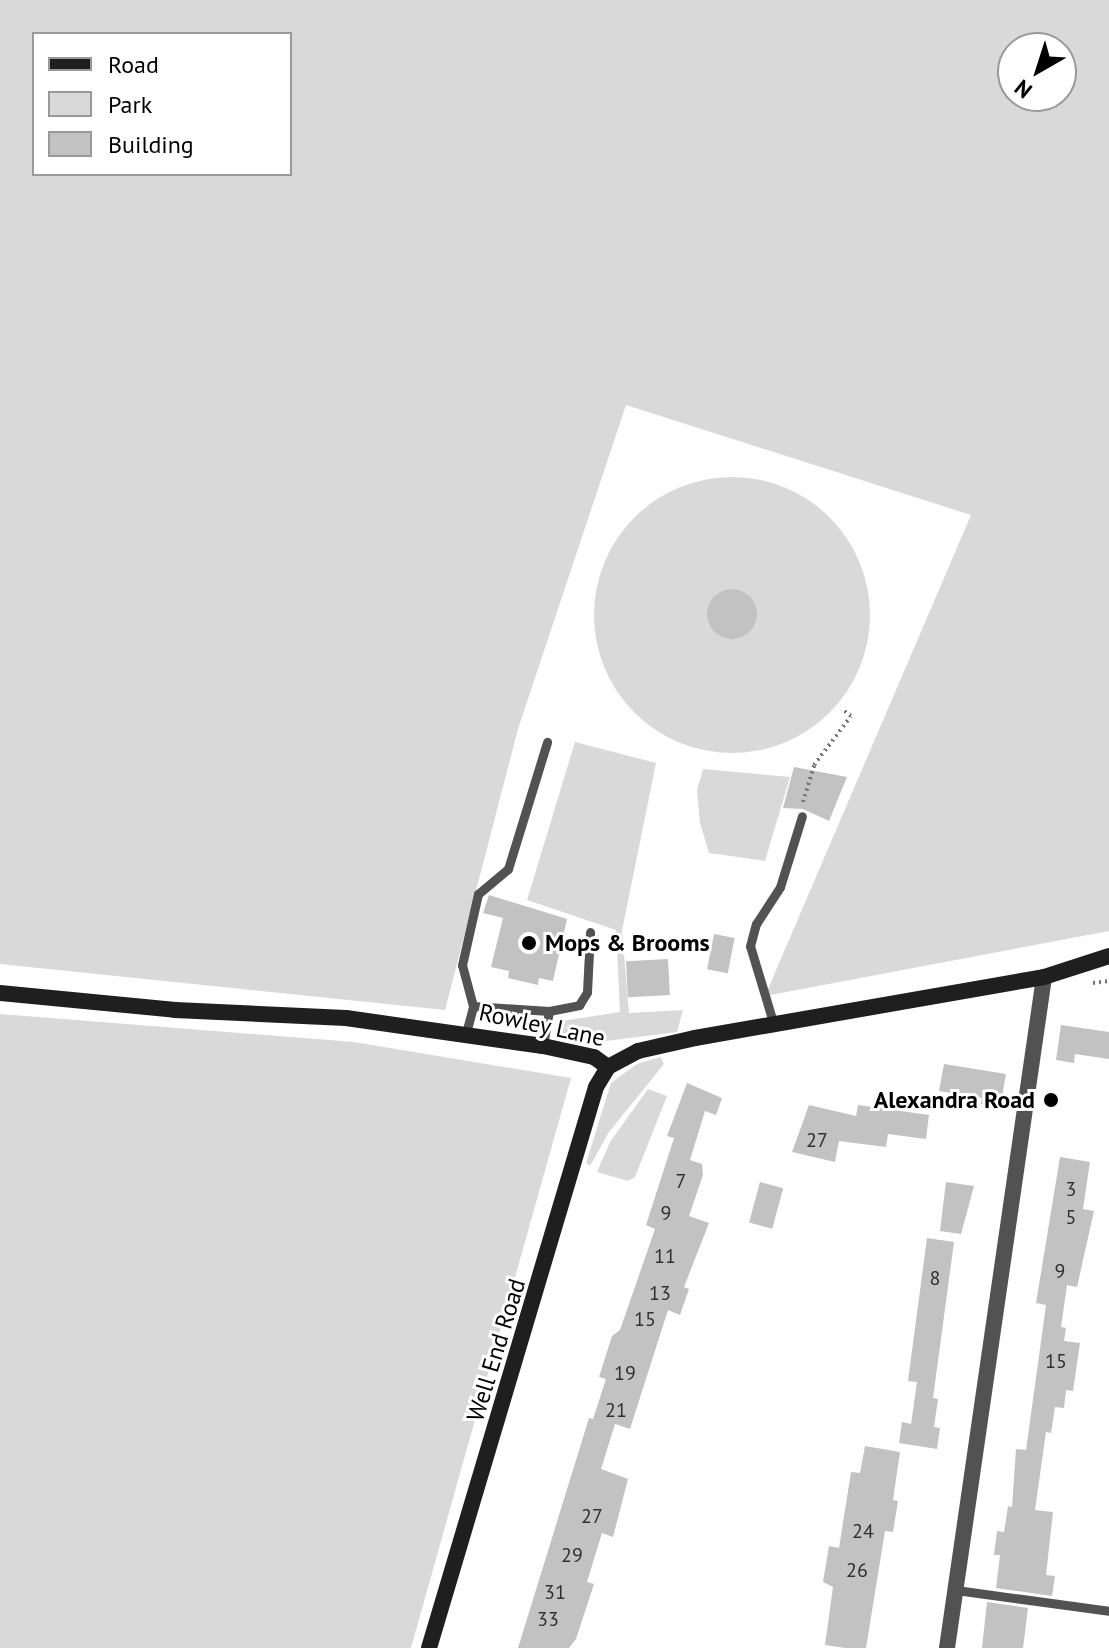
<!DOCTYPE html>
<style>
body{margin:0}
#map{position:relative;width:1109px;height:1648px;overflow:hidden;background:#fff;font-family:"PT Sans",sans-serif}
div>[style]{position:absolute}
.green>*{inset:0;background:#d9d9d9}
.round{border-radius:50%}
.building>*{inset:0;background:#c2c2c2;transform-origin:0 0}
.path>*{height:4px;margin-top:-2px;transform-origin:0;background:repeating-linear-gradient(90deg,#747474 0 2px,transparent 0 6px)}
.lane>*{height:9px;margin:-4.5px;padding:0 4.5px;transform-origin:4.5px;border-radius:4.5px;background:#525252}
.street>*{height:16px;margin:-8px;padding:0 8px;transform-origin:8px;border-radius:8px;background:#525252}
.secondary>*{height:16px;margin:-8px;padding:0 8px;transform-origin:8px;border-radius:8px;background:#1f1f1f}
.dots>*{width:22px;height:22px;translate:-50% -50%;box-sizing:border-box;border:4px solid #fff;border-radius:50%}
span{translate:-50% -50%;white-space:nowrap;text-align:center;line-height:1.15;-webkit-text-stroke:6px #fff;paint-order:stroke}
.number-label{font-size:20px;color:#303030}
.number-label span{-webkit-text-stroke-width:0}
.poi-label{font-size:24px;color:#000;font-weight:700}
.left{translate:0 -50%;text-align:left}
.right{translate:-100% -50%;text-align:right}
.street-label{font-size:24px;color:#000}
.legend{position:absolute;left:32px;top:32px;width:260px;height:144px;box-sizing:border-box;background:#fff;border:2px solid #999;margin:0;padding:10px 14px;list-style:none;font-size:24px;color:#000}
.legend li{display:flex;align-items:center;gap:16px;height:40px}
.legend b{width:40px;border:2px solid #999}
.north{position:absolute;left:997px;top:32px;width:80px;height:80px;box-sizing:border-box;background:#fff;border:2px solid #999;border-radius:50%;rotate:219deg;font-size:22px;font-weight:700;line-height:32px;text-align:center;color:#000}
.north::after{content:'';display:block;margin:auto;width:28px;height:36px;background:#000;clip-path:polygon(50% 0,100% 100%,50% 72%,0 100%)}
</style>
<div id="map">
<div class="green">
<i style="clip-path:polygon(evenodd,0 0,1109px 0,1109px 931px,765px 996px,971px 515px,626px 405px,518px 729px,445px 1010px,0 964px,0 0,34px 34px,290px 34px,290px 174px,34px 174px,34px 34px,0 0,1013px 48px,1061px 48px,1061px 96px,1013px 96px,1013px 48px)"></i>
<i class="round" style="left:594px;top:477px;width:276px;height:276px"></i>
<i style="clip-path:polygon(575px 742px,656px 763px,622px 931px,629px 1013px,683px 1010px,677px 1032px,598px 1042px,564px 1039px,557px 1033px,562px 1021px,620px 1012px,616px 930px,527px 900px)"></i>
<i style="clip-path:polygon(703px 769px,790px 777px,765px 861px,709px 853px,700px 823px,697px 790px)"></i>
<i style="clip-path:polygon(0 1014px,354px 1042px,571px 1078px,411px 1648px,0 1648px)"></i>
<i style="clip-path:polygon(661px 1057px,664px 1064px,609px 1132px,590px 1166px,586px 1163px,611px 1083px,637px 1064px)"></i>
<i style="clip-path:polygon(648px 1089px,667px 1096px,635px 1177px,628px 1181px,597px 1172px,610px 1142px)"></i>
</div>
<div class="building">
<i class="round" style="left:707px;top:589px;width:50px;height:50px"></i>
<i style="clip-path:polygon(794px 767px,847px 777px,829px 821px,803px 809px,783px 808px)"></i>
<i style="clip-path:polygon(489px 895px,567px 919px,553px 981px,539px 978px,538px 985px,508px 978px,509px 971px,491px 967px,503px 918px,483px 913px)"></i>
<i style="left:714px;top:934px;width:21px;height:36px;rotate:11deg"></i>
<i style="left:668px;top:959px;width:36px;height:42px;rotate:87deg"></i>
<i style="clip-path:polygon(1061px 1025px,1109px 1032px,1109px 1059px,1075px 1054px,1074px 1063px,1056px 1060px)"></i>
<i style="clip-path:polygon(944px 1064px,1006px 1074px,1000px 1108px,981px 1104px,982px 1098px,939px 1091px)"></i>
<i style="clip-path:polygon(687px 1083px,722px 1098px,716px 1115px,705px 1111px,690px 1160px,702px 1164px,703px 1175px,689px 1216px,709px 1223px,684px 1287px,689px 1289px,680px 1315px,668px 1310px,630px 1429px,615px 1424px,601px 1469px,628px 1479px,613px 1537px,602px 1533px,587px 1582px,594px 1584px,576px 1639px,569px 1648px,518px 1648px,589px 1418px,593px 1419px,606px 1379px,599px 1377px,612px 1336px,620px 1330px,655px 1229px,646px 1225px,674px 1138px,667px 1136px)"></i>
<i style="clip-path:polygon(809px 1105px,856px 1116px,858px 1105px,929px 1115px,926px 1139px,888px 1134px,886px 1147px,839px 1141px,835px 1162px,792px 1152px)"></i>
<i style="clip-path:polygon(1060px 1157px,1090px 1162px,1083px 1209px,1094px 1211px,1077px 1287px,1067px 1285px,1061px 1327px,1066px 1328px,1064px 1341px,1080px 1343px,1073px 1391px,1066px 1390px,1064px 1408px,1055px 1407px,1051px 1433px,1046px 1432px,1035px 1510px,1053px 1512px,1046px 1575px,1055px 1576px,1052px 1596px,996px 1588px,1000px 1555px,994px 1555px,997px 1531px,1004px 1532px,1008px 1506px,1012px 1507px,1016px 1449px,1026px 1450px,1046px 1305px,1036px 1303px)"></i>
<i style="left:760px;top:1182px;width:24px;height:42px;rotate:15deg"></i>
<i style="clip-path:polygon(946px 1182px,974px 1186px,961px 1234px,940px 1231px)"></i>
<i style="clip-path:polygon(927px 1238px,954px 1242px,933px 1398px,938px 1399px,934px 1427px,940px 1428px,937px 1449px,899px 1443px,902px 1422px,911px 1424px,917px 1382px,908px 1381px)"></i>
<i style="clip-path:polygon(865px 1446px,900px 1452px,893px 1500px,898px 1501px,893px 1532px,885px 1531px,866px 1648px,845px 1648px,825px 1645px,833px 1587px,823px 1582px,829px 1546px,839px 1548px,851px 1472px,860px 1473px)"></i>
<i style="clip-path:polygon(987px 1602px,1028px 1608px,1023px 1648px,982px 1648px)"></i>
</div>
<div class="path">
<i style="left:803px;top:802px;width:39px;rotate:-73deg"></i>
<i style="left:814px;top:765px;width:61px;rotate:-52.9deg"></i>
<i style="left:851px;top:716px;width:10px;rotate:-143deg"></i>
<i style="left:1093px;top:983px;width:16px;rotate:-7deg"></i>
</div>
<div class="lane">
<i style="left:473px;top:1006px;width:42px;rotate:-105deg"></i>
<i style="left:462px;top:965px;width:73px;rotate:-77.3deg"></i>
<i style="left:478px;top:894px;width:39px;rotate:-40deg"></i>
<i style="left:508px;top:869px;width:133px;rotate:-72.9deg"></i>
<i style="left:549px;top:1011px;width:31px;rotate:-11deg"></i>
<i style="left:579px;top:1005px;width:15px;rotate:-58deg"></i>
<i style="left:587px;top:992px;width:60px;rotate:-87.1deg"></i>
<i style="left:773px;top:1022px;width:79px;rotate:-106.8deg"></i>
<i style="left:750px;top:946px;width:23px;rotate:-75deg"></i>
<i style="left:756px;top:924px;width:44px;rotate:-57deg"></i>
<i style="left:780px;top:887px;width:74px;rotate:-72.8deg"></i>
<i style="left:466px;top:1033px;width:28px;rotate:-75deg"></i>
<i style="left:473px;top:1006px;width:76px;rotate:3.8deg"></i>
<i style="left:549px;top:1011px;width:36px;rotate:100deg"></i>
<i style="left:956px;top:1590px;width:154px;rotate:7.8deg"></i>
</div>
<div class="street">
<i style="left:947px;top:1648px;width:678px;rotate:-81.77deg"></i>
</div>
<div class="secondary">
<i style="left:0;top:993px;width:176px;rotate:5.5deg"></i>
<i style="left:175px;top:1010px;width:171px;rotate:2.7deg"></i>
<i style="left:346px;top:1018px;width:199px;rotate:8.1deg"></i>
<i style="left:543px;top:1046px;width:52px;rotate:12.2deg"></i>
<i style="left:594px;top:1057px;width:17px;rotate:36deg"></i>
<i style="left:429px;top:1648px;width:585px;rotate:-73.42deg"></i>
<i style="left:596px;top:1087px;width:23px;rotate:-59deg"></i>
<i style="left:608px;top:1067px;width:34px;rotate:-28deg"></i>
<i style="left:638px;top:1051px;width:58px;rotate:-12.8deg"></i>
<i style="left:695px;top:1038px;width:354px;rotate:-9.9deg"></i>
<i style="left:1044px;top:977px;width:68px;rotate:-17.9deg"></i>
</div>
<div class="dots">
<i style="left:529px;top:943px;background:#000"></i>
<i style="left:1051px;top:1100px;background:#000"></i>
</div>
<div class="number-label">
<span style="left:817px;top:1140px">27</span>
<span style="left:681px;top:1181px">7</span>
<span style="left:1071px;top:1189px">3</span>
<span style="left:666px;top:1213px">9</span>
<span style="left:1071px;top:1217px">5</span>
<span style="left:665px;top:1256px">11</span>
<span style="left:1060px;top:1271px">9</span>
<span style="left:935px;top:1278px">8</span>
<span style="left:660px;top:1293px">13</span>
<span style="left:645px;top:1319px">15</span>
<span style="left:1056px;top:1361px">15</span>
<span style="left:625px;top:1373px">19</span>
<span style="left:616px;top:1410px">21</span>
<span style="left:592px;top:1516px">27</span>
<span style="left:863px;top:1531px">24</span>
<span style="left:572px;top:1555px">29</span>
<span style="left:857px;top:1570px">26</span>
<span style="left:555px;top:1592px">31</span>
<span style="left:548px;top:1619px">33</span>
</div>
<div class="poi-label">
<span class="left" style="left:545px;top:943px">Mops &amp; Brooms</span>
<span class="right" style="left:1035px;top:1100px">Alexandra Road</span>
</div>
<div class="street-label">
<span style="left:542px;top:1025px;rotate:12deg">Rowley Lane</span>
<span style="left:496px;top:1350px;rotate:-73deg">Well End Road</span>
</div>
<ul class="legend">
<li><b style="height:10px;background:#1f1f1f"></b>Road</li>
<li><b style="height:22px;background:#d9d9d9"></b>Park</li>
<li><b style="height:22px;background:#c2c2c2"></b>Building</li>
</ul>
<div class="north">N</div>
</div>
